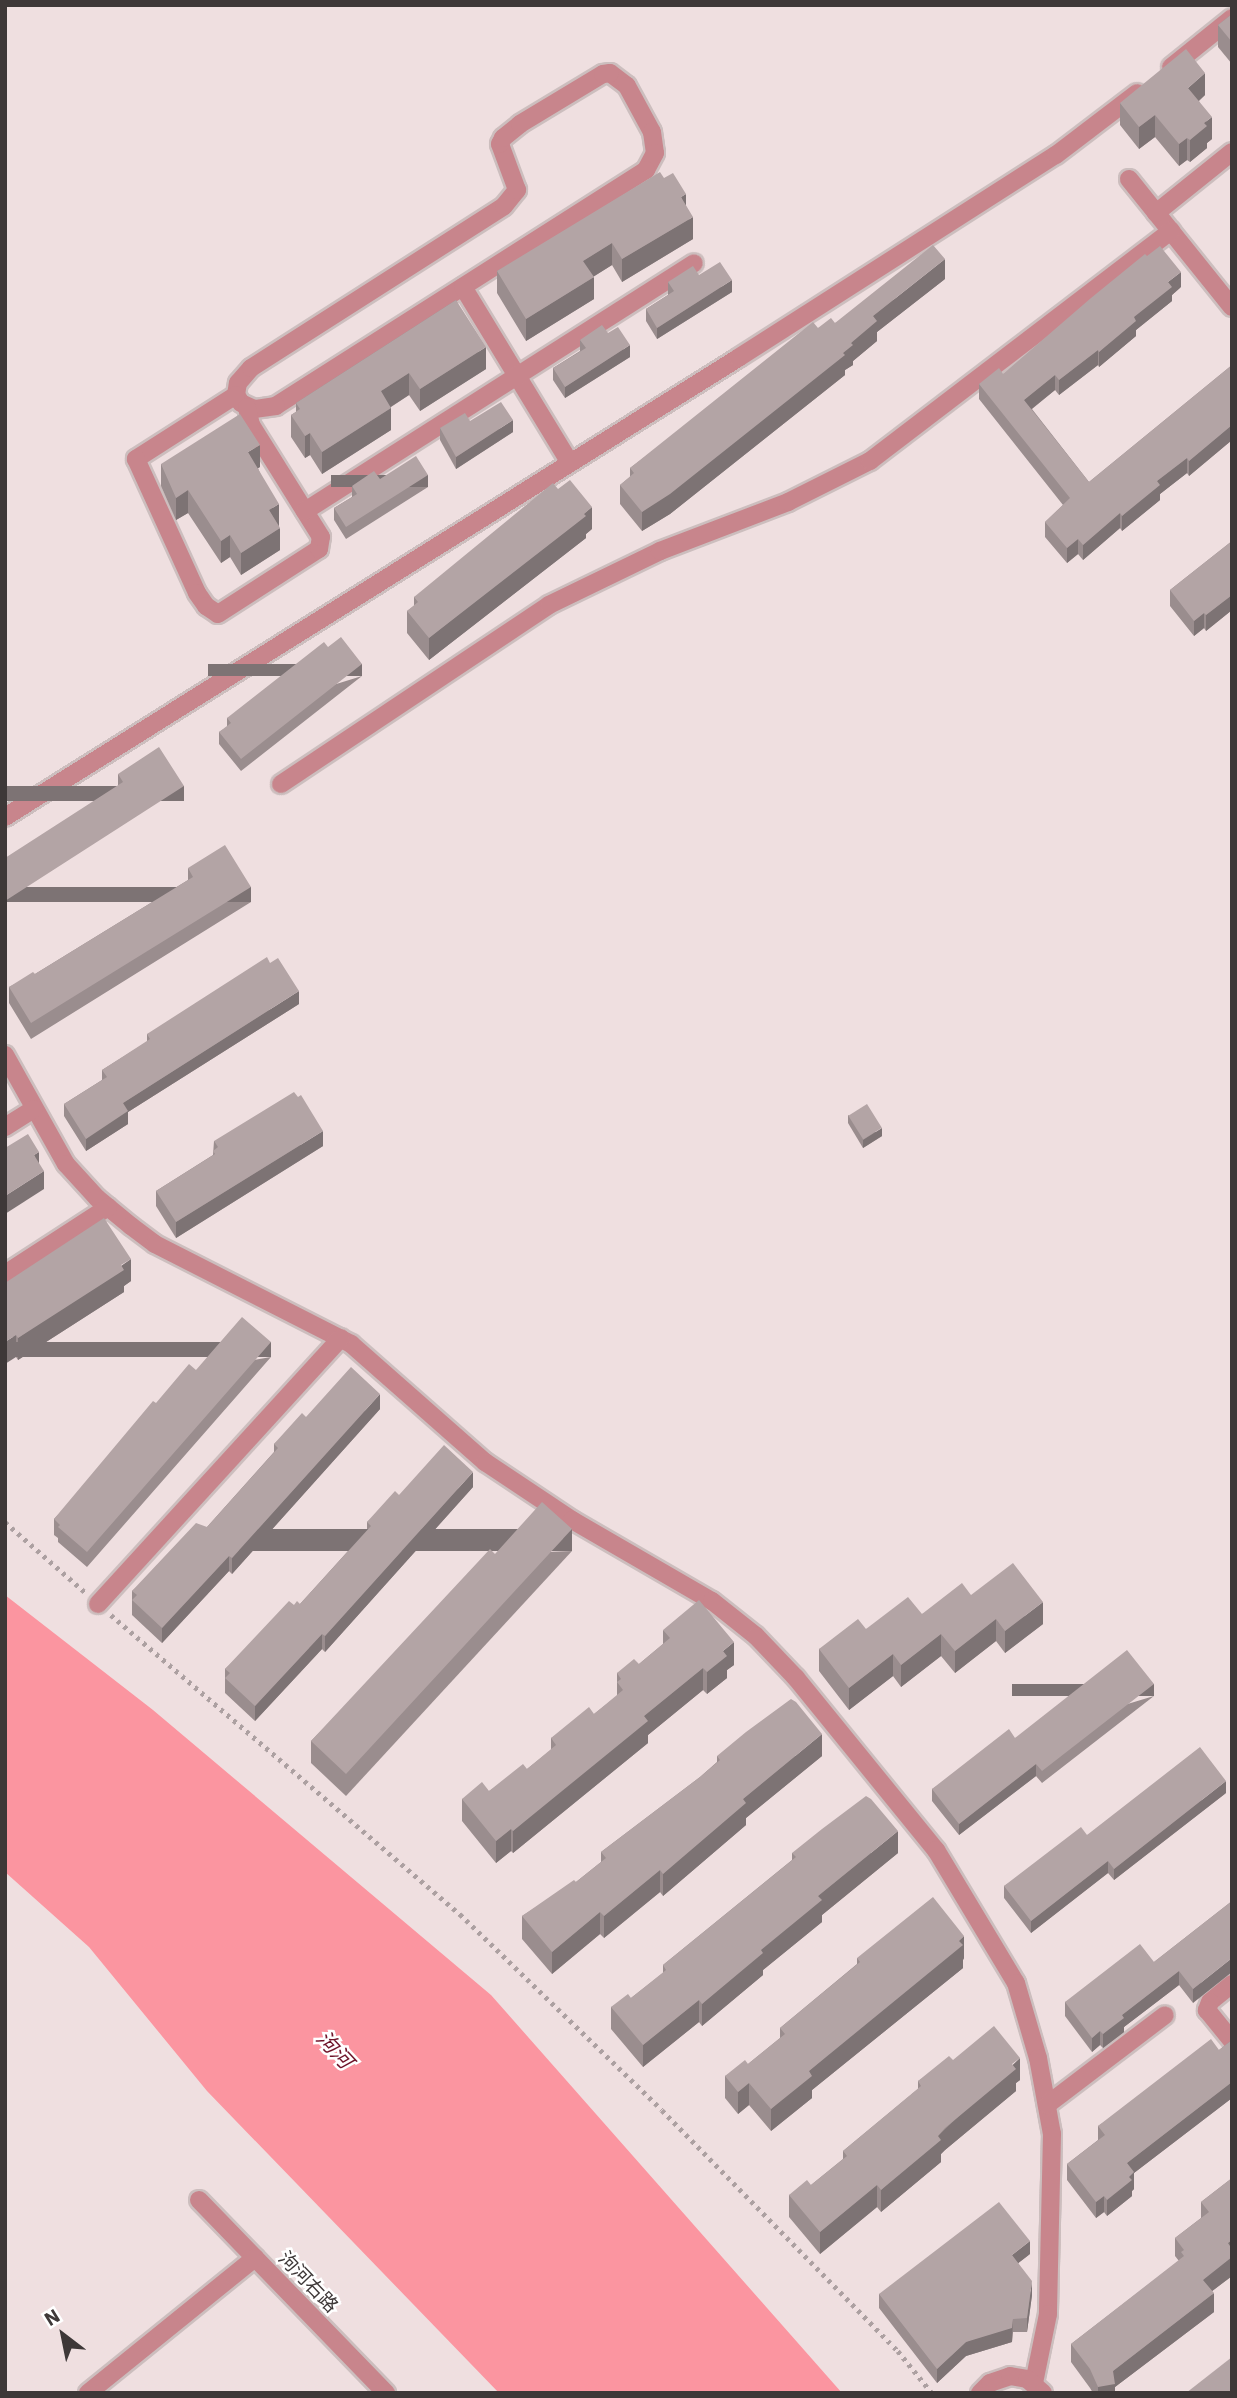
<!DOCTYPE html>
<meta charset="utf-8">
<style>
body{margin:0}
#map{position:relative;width:1237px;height:2398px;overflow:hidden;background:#efdfe0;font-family:"IBM Plex Sans","Noto Sans SC",sans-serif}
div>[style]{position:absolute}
.water>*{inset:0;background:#fb95a0}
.path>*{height:4.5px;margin-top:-2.25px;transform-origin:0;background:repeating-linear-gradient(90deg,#aca0a1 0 3.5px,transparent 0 8.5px)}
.roads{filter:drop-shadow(2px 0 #ccbebe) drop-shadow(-2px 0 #ccbebe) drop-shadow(0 2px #ccbebe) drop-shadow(0 -2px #ccbebe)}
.minor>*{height:18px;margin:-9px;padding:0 9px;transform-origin:9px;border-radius:9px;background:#c8858c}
.wall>*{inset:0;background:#9a8d8e}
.shaded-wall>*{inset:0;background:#7d7374;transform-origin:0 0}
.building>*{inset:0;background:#b3a4a5;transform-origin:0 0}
span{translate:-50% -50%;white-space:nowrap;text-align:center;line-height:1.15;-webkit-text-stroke:5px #fff;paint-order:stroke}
.street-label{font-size:19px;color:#3e3838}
.water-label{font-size:21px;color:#6e1329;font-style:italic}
.frame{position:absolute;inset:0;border:7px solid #3e3838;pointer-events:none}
.north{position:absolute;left:28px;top:2300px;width:70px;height:70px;-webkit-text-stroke:5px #fff;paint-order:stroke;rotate:328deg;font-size:19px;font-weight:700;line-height:28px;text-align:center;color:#3e3838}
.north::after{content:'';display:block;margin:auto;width:24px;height:32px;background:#3e3838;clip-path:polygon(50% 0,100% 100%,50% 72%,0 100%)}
</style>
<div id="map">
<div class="water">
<i style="clip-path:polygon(5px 1595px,153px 1710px,491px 1995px,842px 2393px,499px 2393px,207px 2091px,89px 1947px,5px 1872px)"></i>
</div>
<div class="path">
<i style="left:5px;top:1522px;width:108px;rotate:41.2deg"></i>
<i style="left:111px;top:1615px;width:460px;rotate:40.6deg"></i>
<i style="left:460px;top:1914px;width:281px;rotate:44.1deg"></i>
<i style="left:662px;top:2110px;width:337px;rotate:45.6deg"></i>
<i style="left:898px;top:2351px;width:54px;rotate:51deg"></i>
</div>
<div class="roads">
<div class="minor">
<i style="left:1171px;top:67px;width:78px;rotate:-38.8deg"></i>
<i style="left:610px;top:73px;width:21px;rotate:37deg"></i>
<i style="left:627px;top:86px;width:52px;rotate:61.5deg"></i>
<i style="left:652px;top:132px;width:21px;rotate:82deg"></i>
<i style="left:655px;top:153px;width:19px;rotate:118deg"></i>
<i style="left:646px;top:170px;width:439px;rotate:147.5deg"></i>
<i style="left:276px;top:406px;width:22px;rotate:172deg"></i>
<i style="left:254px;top:409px;width:14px;rotate:-155deg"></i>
<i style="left:241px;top:403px;width:9px;rotate:-122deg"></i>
<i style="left:236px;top:395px;width:12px;rotate:-81deg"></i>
<i style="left:238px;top:383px;width:20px;rotate:-49deg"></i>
<i style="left:251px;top:368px;width:300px;rotate:-32.6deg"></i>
<i style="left:504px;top:206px;width:21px;rotate:-51deg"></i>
<i style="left:517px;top:190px;width:49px;rotate:-110.3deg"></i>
<i style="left:500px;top:144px;width:7px;rotate:-63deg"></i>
<i style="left:503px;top:138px;width:22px;rotate:-39deg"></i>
<i style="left:520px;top:124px;width:97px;rotate:-31.1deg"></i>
<i style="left:603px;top:74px;width:7px;rotate:-8deg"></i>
<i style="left:1129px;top:179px;width:164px;rotate:51.2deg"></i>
<i style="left:1156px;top:213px;width:97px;rotate:-38.8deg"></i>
<i style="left:463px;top:287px;width:206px;rotate:58.7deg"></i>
<i style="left:236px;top:395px;width:119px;rotate:147.4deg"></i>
<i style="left:136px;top:459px;width:147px;rotate:65.5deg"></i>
<i style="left:197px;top:593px;width:16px;rotate:55deg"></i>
<i style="left:206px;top:606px;width:14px;rotate:34deg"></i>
<i style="left:218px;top:614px;width:120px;rotate:-32.8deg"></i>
<i style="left:319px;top:549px;width:12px;rotate:-81deg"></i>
<i style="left:321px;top:537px;width:132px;rotate:-122deg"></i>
<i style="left:251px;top:425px;width:18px;rotate:-103deg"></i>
<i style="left:305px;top:511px;width:461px;rotate:-32.5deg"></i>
<i style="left:281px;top:784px;width:322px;rotate:-33.7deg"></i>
<i style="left:549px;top:605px;width:123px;rotate:-25.9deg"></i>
<i style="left:660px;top:551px;width:137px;rotate:-20.9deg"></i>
<i style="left:788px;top:502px;width:92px;rotate:-26.6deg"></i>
<i style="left:870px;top:461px;width:379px;rotate:-37.4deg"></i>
<i style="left:5px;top:817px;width:865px;rotate:-32.05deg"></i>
<i style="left:738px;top:358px;width:377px;rotate:-32.6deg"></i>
<i style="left:1056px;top:155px;width:102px;rotate:-37.4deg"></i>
<i style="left:5px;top:1055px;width:125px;rotate:60.8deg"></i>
<i style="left:66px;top:1164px;width:46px;rotate:47.6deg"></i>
<i style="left:97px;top:1198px;width:44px;rotate:39.5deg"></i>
<i style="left:131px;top:1226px;width:30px;rotate:37deg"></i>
<i style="left:155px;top:1244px;width:220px;rotate:27deg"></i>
<i style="left:351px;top:1344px;width:179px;rotate:41.4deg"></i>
<i style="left:485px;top:1462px;width:105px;rotate:33.7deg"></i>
<i style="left:572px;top:1520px;width:162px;rotate:30.1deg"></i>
<i style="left:712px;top:1601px;width:56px;rotate:38.5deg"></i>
<i style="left:756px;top:1636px;width:58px;rotate:46.4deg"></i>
<i style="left:796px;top:1678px;width:222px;rotate:50.9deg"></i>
<i style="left:936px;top:1850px;width:155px;rotate:59deg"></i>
<i style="left:1016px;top:1983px;width:78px;rotate:73.7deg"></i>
<i style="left:1038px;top:2058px;width:77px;rotate:79.6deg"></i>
<i style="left:1052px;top:2134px;width:180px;rotate:91.3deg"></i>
<i style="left:1048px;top:2314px;width:70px;rotate:101.5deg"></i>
<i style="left:5px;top:1127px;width:34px;rotate:-32deg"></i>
<i style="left:5px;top:1274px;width:123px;rotate:-33deg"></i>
<i style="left:98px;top:1604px;width:360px;rotate:-47.6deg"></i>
<i style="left:1232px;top:1984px;width:28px;rotate:141deg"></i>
<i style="left:1210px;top:2002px;width:9px;rotate:111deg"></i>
<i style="left:1207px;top:2010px;width:40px;rotate:51deg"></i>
<i style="left:1047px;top:2105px;width:148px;rotate:-37.3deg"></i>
<i style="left:199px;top:2200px;width:269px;rotate:45.9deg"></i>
<i style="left:88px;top:2393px;width:215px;rotate:-39deg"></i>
<i style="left:980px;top:2393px;width:14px;rotate:-45deg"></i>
<i style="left:990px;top:2383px;width:21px;rotate:-19deg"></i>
<i style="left:1010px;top:2376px;width:17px;rotate:10deg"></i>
<i style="left:1027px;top:2379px;width:21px;rotate:41deg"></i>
</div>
</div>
<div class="wall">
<i style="clip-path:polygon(1232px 14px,1232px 64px,1218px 47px,1218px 25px)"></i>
<i style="clip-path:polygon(1205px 95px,1199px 101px,1212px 139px,1207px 143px,1207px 148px,1190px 162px,1187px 160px,1179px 166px,1155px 137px,1139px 149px,1120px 125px,1120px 103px)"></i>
<i style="clip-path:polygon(664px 178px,686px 206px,693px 239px,622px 282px,612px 265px,593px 277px,594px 299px,526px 341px,497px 293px,497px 271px)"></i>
<i style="clip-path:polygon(699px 275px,732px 292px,657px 339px,646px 321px,646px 309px,668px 295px,668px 282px)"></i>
<i style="clip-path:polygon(945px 279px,877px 332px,877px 341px,853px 361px,853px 365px,845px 370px,845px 375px,670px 514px,642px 531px,620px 504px,620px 485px,630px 477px,630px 468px,818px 328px,835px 323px)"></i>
<i style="clip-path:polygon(1181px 287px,1172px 295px,1172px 301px,1136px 330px,1136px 336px,1099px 367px,1098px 365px,1059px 395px,1055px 390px,1032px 409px,1089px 482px,1232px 365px,1232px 440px,1189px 476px,1187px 473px,1160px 494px,1160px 500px,1122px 531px,1120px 528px,1083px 560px,1078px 554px,1067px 563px,1045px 537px,1045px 522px,1063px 505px,979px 399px,979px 384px,1003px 374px)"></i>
<i style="clip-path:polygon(456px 300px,486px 369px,420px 411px,409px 395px,391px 407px,391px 430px,322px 474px,310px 455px,305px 458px,291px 437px,291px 415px,296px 412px,296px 403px)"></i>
<i style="clip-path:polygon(608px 333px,630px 357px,565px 398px,553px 380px,553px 368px,580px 351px,580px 340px)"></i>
<i style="clip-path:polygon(470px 421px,513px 432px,456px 469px,440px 440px,440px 428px)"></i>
<i style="clip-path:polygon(161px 464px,260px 467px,258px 468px,279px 525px,280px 550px,241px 575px,230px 557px,221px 563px,188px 513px,176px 520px,161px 486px)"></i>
<i style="clip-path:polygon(380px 479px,428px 487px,346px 539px,334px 520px,334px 508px,352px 497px,352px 486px)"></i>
<i style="clip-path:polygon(592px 529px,586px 534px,586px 538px,429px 660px,407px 633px,407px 611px,414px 606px,414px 597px)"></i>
<i style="clip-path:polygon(1232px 541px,1232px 610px,1206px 631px,1204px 628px,1194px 636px,1170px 606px,1170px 590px)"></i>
<i style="clip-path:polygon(362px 676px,241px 771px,219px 744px,219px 732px,227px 727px,227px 718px)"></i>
<i style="clip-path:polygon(118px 774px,184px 801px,118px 785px)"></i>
<i style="clip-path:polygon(188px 868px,251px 902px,31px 1039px,9px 1003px,9px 987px,35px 974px,188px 880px)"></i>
<i style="clip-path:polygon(299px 1004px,128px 1112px,128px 1124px,86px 1151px,64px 1116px,64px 1104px,102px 1080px,102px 1070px,147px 1042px,147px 1034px)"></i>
<i style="clip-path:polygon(848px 1115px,882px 1136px,863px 1148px,848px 1123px)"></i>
<i style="clip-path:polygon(214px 1141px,323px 1146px,176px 1238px,156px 1206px,156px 1191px,213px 1155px)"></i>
<i style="clip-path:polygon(131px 1281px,124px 1286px,124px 1292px,18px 1360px,16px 1357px,5px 1283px)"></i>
<i style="clip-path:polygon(271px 1357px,87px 1567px,58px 1542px,58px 1538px,54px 1535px,54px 1519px,196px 1370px)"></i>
<i style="clip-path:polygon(380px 1409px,232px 1574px,229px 1571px,162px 1643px,132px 1615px,132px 1591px,207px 1527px,274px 1452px,274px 1444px,306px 1417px)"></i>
<i style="clip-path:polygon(473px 1487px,325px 1652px,322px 1649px,255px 1721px,225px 1693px,225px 1669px,294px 1605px,300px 1604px,367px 1530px,367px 1522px,399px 1495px)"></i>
<i style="clip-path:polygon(572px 1551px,346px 1796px,311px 1763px,311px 1741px,495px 1554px)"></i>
<i style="clip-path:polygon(971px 1595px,1043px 1624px,1005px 1653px,996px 1641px,955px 1673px,941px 1656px,901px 1687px,893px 1676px,849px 1710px,819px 1671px,819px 1649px,866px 1629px,922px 1614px)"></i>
<i style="clip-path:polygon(663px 1630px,734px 1665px,727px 1670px,727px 1678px,707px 1694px,703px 1690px,648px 1735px,648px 1743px,513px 1853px,511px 1851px,496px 1863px,462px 1821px,462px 1799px,489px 1791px,527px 1769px,551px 1750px,551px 1738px,594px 1714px,617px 1696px,617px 1673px,639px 1664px,663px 1644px)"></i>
<i style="clip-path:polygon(1154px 1696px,1042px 1783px,1036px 1776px,959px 1835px,932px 1801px,932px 1789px,1015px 1738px)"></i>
<i style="clip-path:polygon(717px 1756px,822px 1756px,746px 1818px,746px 1825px,663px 1896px,660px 1892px,604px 1938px,600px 1934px,552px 1974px,522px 1939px,522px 1916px,576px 1882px,601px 1862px,601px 1852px,700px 1777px,717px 1762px)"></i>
<i style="clip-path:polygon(1226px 1793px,1114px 1880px,1108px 1873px,1031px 1933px,1004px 1898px,1004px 1886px,1087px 1835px)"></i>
<i style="clip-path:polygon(792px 1853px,898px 1853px,822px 1915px,822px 1922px,763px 1970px,763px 1975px,702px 2026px,699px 2022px,643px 2067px,611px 2029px,611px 2007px,631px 1998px,663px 1973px,663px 1965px,792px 1860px)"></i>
<i style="clip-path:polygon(1232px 1901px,1193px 2003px,1179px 1985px,1124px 2027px,1124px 2032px,1103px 2048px,1100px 2045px,1092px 2052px,1065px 2016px,1065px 2002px,1154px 1962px)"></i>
<i style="clip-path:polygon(857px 1958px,964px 1958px,963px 1960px,963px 1968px,812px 2090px,812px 2098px,771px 2131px,749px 2105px,738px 2114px,725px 2098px,725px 2076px,748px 2064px,780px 2038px,780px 2028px,857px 1964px)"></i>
<i style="clip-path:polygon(1232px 2040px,1232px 2098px,1134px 2173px,1134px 2189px,1132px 2191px,1132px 2196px,1107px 2216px,1104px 2212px,1096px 2218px,1067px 2180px,1067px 2164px,1098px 2140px,1098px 2126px,1219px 2050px)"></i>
<i style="clip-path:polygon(953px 2060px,1020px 2080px,1016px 2083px,1016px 2091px,945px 2150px,941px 2154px,941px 2162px,881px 2212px,877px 2207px,820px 2254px,789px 2217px,789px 2195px,811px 2185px,843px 2159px,843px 2151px,918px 2089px,918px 2081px)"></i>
<i style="clip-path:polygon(1232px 2178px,1232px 2276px,1212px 2291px,1214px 2312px,1115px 2387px,1115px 2393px,1093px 2393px,1090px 2388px,1071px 2362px,1071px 2344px,1179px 2261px,1175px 2256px,1175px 2238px,1201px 2218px,1201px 2202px)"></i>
<i style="clip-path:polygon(1030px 2254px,1018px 2263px,1032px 2295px,1027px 2332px,1013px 2332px,1012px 2342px,966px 2356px,937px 2383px,879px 2308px,879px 2294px)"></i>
</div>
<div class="shaded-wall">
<i style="clip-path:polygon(1205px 73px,1205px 95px,1188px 110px,1188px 88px)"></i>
<i style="clip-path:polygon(1155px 115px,1155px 137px,1139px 149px,1139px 127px)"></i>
<i style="clip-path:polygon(1212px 117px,1212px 139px,1207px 143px,1207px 148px,1190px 162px,1190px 140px,1204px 123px)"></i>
<i style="clip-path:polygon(1187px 138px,1187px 160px,1179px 166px,1179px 144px)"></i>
<i style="clip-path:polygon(686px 194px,686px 216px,681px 197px)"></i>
<i style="clip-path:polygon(693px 217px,693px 239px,622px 282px,622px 259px)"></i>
<i style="clip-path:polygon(612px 243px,612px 265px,583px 283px,583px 261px)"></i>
<i style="clip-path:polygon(945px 259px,945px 279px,877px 332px,877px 341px,853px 361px,853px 365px,845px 370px,845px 375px,670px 514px,642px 531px,642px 512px,843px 353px,873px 316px)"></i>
<i style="clip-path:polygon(1181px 272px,1181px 287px,1172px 295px,1172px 301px,1136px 330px,1136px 336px,1099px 367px,1099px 352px,1168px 282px)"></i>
<i style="clip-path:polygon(594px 277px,594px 299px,526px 341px,526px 319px)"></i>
<i style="clip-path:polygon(732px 280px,732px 292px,657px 339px,657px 328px)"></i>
<i style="clip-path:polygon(630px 345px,630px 357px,565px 398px,565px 387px)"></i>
<i style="clip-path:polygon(486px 347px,486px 369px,420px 411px,420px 389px)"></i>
<i style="clip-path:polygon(1098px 350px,1098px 365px,1059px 395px,1059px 380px)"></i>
<i style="clip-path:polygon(409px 373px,409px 395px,381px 413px,381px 391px)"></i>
<i style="clip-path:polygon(1055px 375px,1055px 390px,1024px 415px,1024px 400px)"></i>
<i style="clip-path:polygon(391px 408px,391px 430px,322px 474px,322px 452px)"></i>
<i style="clip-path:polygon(513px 420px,513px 432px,456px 469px,456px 457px)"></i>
<i style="clip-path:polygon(1232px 425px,1232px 440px,1189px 476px,1189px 461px)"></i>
<i style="clip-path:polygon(310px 433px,310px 455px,305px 458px,305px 436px)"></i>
<i style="clip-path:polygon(260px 445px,260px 467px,248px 474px,248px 452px)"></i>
<i style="clip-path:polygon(1187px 458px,1187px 473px,1160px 494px,1160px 500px,1122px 531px,1122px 516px,1157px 481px)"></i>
<i style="left:428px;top:475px;width:12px;height:97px;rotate:90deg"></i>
<i style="clip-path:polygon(188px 490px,188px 513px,176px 520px,176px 498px)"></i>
<i style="clip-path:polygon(279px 504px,279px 526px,269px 510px)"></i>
<i style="clip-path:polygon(592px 507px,592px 529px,586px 534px,586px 538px,429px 660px,429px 638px)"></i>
<i style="clip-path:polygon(1120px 513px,1120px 528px,1083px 560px,1083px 545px)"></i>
<i style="clip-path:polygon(280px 528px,280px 550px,241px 575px,241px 553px)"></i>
<i style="clip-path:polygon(230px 535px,230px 557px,221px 563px,221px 541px)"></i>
<i style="clip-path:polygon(1078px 539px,1078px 554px,1067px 563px,1067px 548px)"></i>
<i style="clip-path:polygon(1232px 595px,1232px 610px,1206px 631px,1206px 615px)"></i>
<i style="clip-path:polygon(1204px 613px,1204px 628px,1194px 636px,1194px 621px)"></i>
<i style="left:362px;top:664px;width:12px;height:154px;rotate:90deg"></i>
<i style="left:184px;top:786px;width:15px;height:213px;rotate:90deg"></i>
<i style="left:251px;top:887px;width:15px;height:259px;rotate:90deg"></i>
<i style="clip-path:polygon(299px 991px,299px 1004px,128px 1112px,128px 1124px,86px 1151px,86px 1139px,123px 1103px)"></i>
<i style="clip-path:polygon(882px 1128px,882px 1136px,863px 1148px,863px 1140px)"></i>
<i style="clip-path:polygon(323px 1131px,323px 1146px,176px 1238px,176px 1222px)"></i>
<i style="clip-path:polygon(39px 1152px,39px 1170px,34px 1155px)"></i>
<i style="clip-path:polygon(44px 1171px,44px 1189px,5px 1214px,5px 1196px)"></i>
<i style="clip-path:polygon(131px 1259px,131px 1281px,124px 1286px,124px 1292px,18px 1360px,18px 1338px)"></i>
<i style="clip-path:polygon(16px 1335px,16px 1357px,5px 1364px,5px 1342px)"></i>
<i style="left:271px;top:1342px;width:15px;height:279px;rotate:90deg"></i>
<i style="clip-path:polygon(380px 1394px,380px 1409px,232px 1574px,232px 1558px)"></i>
<i style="clip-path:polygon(473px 1472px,473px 1487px,325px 1652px,325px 1636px)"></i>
<i style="left:572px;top:1529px;width:22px;height:333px;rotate:90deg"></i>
<i style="clip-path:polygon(229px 1556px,229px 1571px,162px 1643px,162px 1628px)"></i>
<i style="clip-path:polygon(1043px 1602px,1043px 1624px,1005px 1653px,1005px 1631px)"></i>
<i style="clip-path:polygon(996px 1619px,996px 1641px,955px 1673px,955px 1651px)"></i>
<i style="clip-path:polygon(322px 1634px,322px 1649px,255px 1721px,255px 1706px)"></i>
<i style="clip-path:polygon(941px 1634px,941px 1656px,901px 1687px,901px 1665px)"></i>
<i style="clip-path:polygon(734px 1642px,734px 1665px,727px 1670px,727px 1678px,707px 1694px,707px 1672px,723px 1651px)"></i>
<i style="clip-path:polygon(893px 1654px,893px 1676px,849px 1710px,849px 1688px)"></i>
<i style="clip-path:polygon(703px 1668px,703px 1690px,648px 1735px,648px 1743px,513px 1853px,513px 1831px,644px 1716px)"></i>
<i style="left:1154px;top:1684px;width:12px;height:142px;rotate:90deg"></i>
<i style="clip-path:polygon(822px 1734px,822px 1756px,746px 1818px,746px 1825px,663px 1896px,663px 1874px,743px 1799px)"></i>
<i style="clip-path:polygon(1036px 1764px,1036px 1776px,959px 1835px,959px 1824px)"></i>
<i style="clip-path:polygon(1226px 1781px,1226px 1793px,1114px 1880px,1114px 1869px)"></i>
<i style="clip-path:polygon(511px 1829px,511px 1851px,496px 1863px,496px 1841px)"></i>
<i style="clip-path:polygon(898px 1831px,898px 1853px,822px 1915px,822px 1922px,763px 1970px,763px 1975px,702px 2026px,702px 2004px,818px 1896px)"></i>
<i style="clip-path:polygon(1108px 1861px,1108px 1873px,1031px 1933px,1031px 1921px)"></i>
<i style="clip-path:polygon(660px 1870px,660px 1892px,604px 1938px,604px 1916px)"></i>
<i style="clip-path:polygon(600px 1912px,600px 1934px,552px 1974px,552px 1952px)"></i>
<i style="clip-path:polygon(964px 1936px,964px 1958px,963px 1960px,963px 1968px,812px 2090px,812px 2098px,771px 2131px,771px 2109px,809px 2071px)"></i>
<i style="clip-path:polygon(1232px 1958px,1232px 1972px,1193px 2003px,1193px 1989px)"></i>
<i style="clip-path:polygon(1179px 1971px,1179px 1985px,1124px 2027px,1124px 2032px,1103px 2048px,1103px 2034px,1122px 2015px)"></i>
<i style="clip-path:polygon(699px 2000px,699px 2022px,643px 2067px,643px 2045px)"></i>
<i style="clip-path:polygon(1100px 2031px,1100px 2045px,1092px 2052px,1092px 2038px)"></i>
<i style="clip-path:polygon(1020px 2058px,1020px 2080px,1016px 2083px,1016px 2091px,945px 2150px,941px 2154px,941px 2162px,881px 2212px,881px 2190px)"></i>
<i style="clip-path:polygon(1232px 2082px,1232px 2098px,1134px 2173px,1134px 2189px,1132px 2191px,1132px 2196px,1107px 2216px,1107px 2200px,1127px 2163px)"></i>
<i style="clip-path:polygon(749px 2083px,749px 2105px,738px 2114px,738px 2092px)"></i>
<i style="clip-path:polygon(877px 2185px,877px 2207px,820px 2254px,820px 2232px)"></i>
<i style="clip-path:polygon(1104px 2196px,1104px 2212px,1096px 2218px,1096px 2202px)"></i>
<i style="clip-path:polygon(1232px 2240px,1232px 2276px,1203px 2298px,1203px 2280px,1228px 2243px)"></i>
<i style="clip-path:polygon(1030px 2241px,1030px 2254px,1012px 2268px,1012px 2255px)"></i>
<i style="clip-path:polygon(1032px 2281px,1032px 2295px,1027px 2332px,1027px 2318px)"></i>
<i style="clip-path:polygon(1214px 2293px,1214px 2312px,1115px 2387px,1115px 2393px,1098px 2393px,1098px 2387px,1113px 2371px)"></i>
<i style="clip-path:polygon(1013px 2319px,1012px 2342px,966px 2356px,937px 2383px,937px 2369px,966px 2342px)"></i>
</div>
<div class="building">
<i style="clip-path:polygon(1232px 14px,1232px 42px,1218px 25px)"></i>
<i style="clip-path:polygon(1186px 49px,1205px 73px,1188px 88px,1212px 117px,1204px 123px,1207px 126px,1190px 140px,1187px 138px,1179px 144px,1155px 115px,1139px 127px,1120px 103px)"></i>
<i style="clip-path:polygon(660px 172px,664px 178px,673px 173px,686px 194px,681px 197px,693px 217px,622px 259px,612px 243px,583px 261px,594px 277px,526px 319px,497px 271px)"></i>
<i style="clip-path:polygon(933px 245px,945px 259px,873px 316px,877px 321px,851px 343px,853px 345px,843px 353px,845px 355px,670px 494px,642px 512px,620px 485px,634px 473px,630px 468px,813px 322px,818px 328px,831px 318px,835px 323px)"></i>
<i style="clip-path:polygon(1160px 246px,1181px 272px,1168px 282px,1172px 287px,1134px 317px,1136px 321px,1099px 352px,1098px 350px,1059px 380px,1055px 375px,1024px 400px,1089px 482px,1232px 365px,1232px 425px,1189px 461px,1187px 458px,1157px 481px,1160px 485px,1122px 516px,1120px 513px,1083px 545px,1078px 539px,1067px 548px,1045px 522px,1070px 498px,979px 384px,999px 368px,1003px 374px,1091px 298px,1145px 254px,1147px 256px)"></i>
<i style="clip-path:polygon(720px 262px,732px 280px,657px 328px,646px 309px,674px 291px,668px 282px,693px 266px,699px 275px)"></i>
<i style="clip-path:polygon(456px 300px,486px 347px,420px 389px,409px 373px,381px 391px,391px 408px,322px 452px,310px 433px,305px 436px,291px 415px,300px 409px,296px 403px)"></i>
<i style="clip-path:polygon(602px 325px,608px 333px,618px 327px,630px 345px,565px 387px,553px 368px,586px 348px,580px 340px)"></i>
<i style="clip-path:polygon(501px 402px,513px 420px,456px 457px,440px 428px,465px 413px,470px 421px)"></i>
<i style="clip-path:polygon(240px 414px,260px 445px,248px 452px,279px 504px,269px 510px,280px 528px,241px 553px,230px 535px,221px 541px,188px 490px,176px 498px,161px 464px)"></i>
<i style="clip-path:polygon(416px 456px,428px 475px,346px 527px,334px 508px,357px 494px,352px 486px,374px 471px,380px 479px)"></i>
<i style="clip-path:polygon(570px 480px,592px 507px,584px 514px,586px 516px,429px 638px,407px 611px,418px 602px,414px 597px,553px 483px,558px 489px)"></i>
<i style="clip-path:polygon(1232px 541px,1232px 595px,1206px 615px,1204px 613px,1194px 621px,1170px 590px)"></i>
<i style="clip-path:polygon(341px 637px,362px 664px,241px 759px,219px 732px,231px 723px,227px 718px,324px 642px,328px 647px)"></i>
<i style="clip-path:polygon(159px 747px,184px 786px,5px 901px,5px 858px,123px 782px,118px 774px)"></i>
<i style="clip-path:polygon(225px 845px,251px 887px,31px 1023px,9px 987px,33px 972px,35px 974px,193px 877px,188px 868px)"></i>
<i style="clip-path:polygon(267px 957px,270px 963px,278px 958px,299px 991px,123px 1103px,128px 1111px,86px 1139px,64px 1104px,107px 1077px,102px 1070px,150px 1039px,147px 1034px)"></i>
<i style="clip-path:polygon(294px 1092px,298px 1097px,301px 1095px,323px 1131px,176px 1222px,156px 1191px,215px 1154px,213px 1151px,218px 1147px,214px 1141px)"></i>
<i style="left:867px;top:1104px;width:28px;height:22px;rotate:58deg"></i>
<i style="clip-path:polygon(28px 1134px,39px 1152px,34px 1155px,44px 1171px,5px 1196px,5px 1148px)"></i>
<i style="clip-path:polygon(104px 1218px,131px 1259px,121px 1265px,124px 1270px,18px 1338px,16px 1335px,5px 1342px,5px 1283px)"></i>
<i style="clip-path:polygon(242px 1317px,271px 1342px,87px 1552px,58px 1527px,60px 1525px,54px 1519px,153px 1401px,156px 1403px,189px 1364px,196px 1370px)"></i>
<i style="clip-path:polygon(351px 1367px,380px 1394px,232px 1558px,229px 1556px,162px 1628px,132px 1600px,137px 1595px,132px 1591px,196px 1523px,207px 1527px,278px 1448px,274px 1444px,302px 1413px,306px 1417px)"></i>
<i style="clip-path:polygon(444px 1445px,473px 1472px,325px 1636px,322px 1634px,255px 1706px,225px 1678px,230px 1673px,225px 1669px,289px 1601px,294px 1605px,297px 1601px,300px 1604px,371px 1526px,367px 1522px,395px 1491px,399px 1495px)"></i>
<i style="clip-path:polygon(542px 1502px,572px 1529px,346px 1774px,311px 1741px,490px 1549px,495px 1554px)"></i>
<i style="clip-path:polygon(1013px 1563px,1043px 1602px,1005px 1631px,996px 1619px,955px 1651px,941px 1634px,901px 1665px,893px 1654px,849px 1688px,819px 1649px,858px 1619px,866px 1629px,908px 1597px,922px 1614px,962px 1583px,971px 1595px)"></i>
<i style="clip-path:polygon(699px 1600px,734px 1642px,723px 1651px,727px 1656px,707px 1672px,703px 1668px,644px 1716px,648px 1721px,513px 1831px,511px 1829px,496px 1841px,462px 1799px,482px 1782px,489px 1791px,523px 1764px,527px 1769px,556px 1745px,551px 1738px,589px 1707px,594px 1714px,623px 1690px,617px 1682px,621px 1679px,617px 1673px,634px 1659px,639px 1664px,670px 1638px,663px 1630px)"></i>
<i style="clip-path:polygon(1127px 1650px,1154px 1684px,1042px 1771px,1036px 1764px,959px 1824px,932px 1789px,1009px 1729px,1015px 1738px)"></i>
<i style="clip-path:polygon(791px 1699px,796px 1702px,822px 1734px,743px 1799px,746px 1803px,663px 1874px,660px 1870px,604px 1916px,600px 1912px,552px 1952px,522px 1916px,574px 1880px,576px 1882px,606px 1858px,601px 1852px,700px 1777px,720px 1760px,717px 1756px,746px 1732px)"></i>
<i style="clip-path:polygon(1200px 1747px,1226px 1781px,1114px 1869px,1108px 1861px,1031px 1921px,1004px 1886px,1081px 1827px,1087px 1835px)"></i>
<i style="clip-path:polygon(866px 1796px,871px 1799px,898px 1831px,818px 1896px,822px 1900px,761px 1950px,763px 1953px,702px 2004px,699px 2000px,643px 2045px,611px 2007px,628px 1994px,631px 1998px,666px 1970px,663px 1965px,796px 1857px,792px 1853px,822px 1829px)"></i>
<i style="clip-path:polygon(933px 1897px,964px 1936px,959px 1941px,963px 1945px,809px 2071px,812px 2076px,771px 2109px,749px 2083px,738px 2092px,725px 2076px,745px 2060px,748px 2064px,785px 2034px,780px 2028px,860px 1962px,857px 1958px)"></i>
<i style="clip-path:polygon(1232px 1901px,1232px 1958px,1193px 1989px,1179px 1971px,1122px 2015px,1124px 2018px,1103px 2034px,1100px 2031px,1092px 2038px,1065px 2002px,1140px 1944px,1154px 1962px)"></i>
<i style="clip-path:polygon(994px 2026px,1020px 2058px,1012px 2064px,1016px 2069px,945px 2128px,938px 2136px,941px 2140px,881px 2190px,877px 2185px,820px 2232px,789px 2195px,807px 2180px,811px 2185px,847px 2156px,843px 2151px,921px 2086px,918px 2081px,949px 2056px,953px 2060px)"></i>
<i style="clip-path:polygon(1211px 2039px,1219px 2050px,1232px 2040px,1232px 2082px,1127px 2163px,1134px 2172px,1129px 2177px,1132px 2180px,1107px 2200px,1104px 2196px,1096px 2202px,1067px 2164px,1105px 2135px,1098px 2126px)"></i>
<i style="clip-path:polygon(1232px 2178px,1232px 2240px,1228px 2243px,1232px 2249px,1232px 2257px,1203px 2280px,1214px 2293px,1113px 2371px,1115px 2384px,1098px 2387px,1090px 2369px,1071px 2344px,1184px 2256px,1181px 2252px,1184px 2250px,1175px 2238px,1209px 2212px,1201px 2202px)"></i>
<i style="clip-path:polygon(999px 2202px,1030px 2241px,1012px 2255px,1032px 2281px,1027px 2318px,1013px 2319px,1012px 2328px,966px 2342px,937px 2369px,879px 2294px)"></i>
<i style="clip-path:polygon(1232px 2357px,1232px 2393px,1186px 2393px)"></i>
</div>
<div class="street-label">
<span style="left:308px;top:2282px;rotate:46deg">泃河右路</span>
</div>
<div class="water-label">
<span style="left:335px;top:2049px;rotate:47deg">泃河</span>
</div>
<div class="frame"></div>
<div class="north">N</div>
</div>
